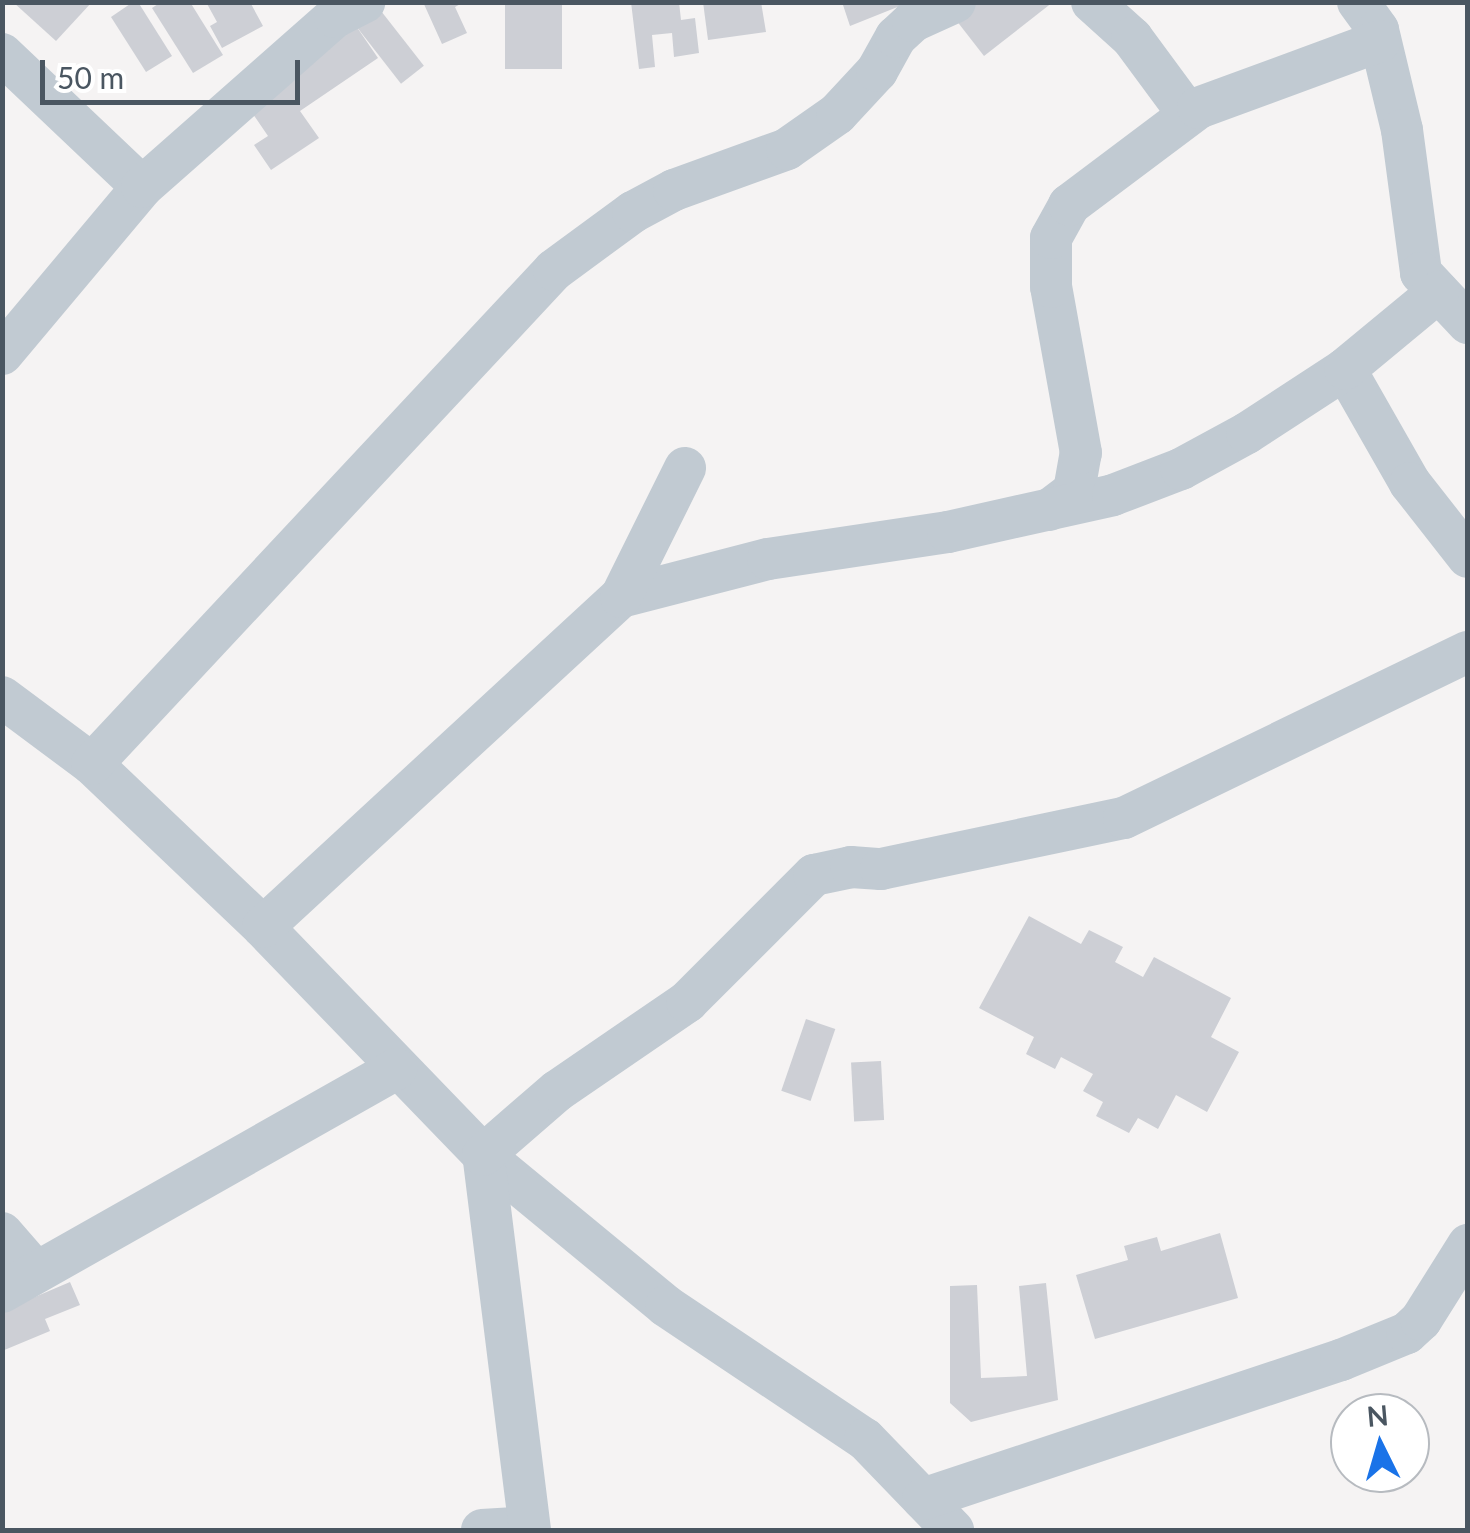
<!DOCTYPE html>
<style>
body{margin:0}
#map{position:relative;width:1470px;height:1533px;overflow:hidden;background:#f5f3f3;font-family:Lato,sans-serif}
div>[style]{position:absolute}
.building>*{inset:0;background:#cdcfd5;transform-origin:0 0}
.minor>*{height:42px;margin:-21px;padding:0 21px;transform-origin:21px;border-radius:21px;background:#c1cad2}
span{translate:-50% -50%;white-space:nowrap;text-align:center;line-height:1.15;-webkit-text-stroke:8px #fff;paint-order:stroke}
.frame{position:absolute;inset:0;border:5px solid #4a5661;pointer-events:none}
.north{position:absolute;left:1330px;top:1393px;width:100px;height:100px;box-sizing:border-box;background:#fff;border:2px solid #b7bbc0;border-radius:50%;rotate:355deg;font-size:28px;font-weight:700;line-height:40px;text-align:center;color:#4a5661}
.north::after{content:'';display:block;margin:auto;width:35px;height:45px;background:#1a73e8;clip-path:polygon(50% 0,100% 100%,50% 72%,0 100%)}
.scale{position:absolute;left:40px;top:60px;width:260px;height:45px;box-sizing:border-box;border:5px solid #4a5661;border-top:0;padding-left:12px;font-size:30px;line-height:35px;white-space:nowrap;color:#4a5661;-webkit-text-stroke:8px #fff;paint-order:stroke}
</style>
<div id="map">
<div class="building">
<i style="clip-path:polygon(13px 2px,92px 2px,56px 41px)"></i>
<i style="clip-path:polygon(133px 2px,138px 2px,172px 56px,146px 72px,111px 17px)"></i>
<i style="clip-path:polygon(161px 2px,190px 2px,223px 55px,193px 73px,152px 8px)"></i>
<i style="clip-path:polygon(206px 2px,250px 2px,263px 26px,222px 48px,210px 26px,217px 22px)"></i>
<i style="left:374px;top:2px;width:81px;height:29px;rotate:52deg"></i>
<i style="clip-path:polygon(423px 2px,464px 2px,455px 7px,467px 33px,442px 44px)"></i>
<i style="left:505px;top:2px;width:57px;height:67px"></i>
<i style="clip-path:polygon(631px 2px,679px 2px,681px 20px,695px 18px,699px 53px,674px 57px,672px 33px,652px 35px,655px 67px,639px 69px)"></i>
<i style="clip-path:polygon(703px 2px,761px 2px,766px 32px,708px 40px)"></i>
<i style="clip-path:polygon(842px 2px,910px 2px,850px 26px)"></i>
<i style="clip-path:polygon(942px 2px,1053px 2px,984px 56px)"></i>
<i style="clip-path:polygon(354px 23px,378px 58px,300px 111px,319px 138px,271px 170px,254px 145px,268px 136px,242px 98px)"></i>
<i style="clip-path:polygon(1029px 916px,1081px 944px,1089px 930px,1123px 947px,1115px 962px,1143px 977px,1154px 957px,1231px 998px,1211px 1037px,1239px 1052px,1207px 1112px,1176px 1095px,1158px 1129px,1138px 1118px,1129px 1133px,1096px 1116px,1103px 1102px,1083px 1091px,1093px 1074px,1061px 1057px,1055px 1069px,1026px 1054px,1034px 1037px,979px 1008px)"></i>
<i style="left:806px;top:1019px;width:31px;height:76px;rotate:19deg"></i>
<i style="left:881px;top:1061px;width:59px;height:30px;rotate:87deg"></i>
<i style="clip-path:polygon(1220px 1233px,1238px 1298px,1095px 1339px,1076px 1275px,1128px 1260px,1124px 1246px,1157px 1237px,1161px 1251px)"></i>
<i style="clip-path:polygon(70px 1282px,80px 1305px,45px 1319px,50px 1331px,2px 1351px,2px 1311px)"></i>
<i style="clip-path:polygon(1046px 1283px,1058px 1400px,971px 1422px,950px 1403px,950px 1286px,977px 1285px,981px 1378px,1027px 1376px,1019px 1286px)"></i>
</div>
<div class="minor">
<i style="left:1092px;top:2px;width:54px;rotate:42deg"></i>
<i style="left:1132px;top:38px;width:94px;rotate:53.6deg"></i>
<i style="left:1358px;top:2px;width:34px;rotate:54deg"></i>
<i style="left:1378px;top:30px;width:103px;rotate:76.5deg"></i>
<i style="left:1402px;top:130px;width:144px;rotate:82.4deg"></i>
<i style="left:1421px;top:273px;width:69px;rotate:46.8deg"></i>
<i style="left:2px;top:54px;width:193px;rotate:43.5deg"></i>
<i style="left:2px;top:354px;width:218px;rotate:-50deg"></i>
<i style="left:142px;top:187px;width:257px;rotate:-41.4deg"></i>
<i style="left:335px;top:17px;width:33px;rotate:-27deg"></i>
<i style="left:1345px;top:369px;width:131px;rotate:60.3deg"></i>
<i style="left:1410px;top:483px;width:94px;rotate:51.9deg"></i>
<i style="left:1049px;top:510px;width:31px;rotate:-37deg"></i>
<i style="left:1074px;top:491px;width:39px;rotate:-80deg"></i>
<i style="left:1081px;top:453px;width:169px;rotate:-100.2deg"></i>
<i style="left:1051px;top:287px;width:49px;rotate:-90deg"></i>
<i style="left:1051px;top:238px;width:38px;rotate:-61deg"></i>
<i style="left:1069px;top:205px;width:161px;rotate:-36.9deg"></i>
<i style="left:1198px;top:108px;width:194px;rotate:-20.2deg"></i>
<i style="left:621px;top:597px;width:152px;rotate:-14.5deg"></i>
<i style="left:768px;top:559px;width:182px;rotate:-8.5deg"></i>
<i style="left:948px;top:532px;width:169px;rotate:-12.6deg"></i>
<i style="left:1113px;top:495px;width:73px;rotate:-20.9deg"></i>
<i style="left:1181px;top:469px;width:75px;rotate:-28.6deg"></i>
<i style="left:1247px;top:433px;width:117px;rotate:-33.1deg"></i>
<i style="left:1345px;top:369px;width:121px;rotate:-39.6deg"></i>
<i style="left:2px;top:697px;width:112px;rotate:36.7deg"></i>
<i style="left:92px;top:764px;width:236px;rotate:43.6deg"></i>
<i style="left:263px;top:927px;width:317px;rotate:46deg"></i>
<i style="left:483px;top:1155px;width:237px;rotate:39.5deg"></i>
<i style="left:666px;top:1306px;width:239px;rotate:33.8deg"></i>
<i style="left:865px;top:1439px;width:127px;rotate:46deg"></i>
<i style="left:92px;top:764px;width:676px;rotate:-46.92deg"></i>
<i style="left:554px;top:270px;width:98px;rotate:-36.3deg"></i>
<i style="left:633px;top:212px;width:47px;rotate:-28.2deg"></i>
<i style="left:674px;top:190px;width:120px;rotate:-19.9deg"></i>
<i style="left:787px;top:149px;width:61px;rotate:-35deg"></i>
<i style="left:837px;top:114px;width:59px;rotate:-47.1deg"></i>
<i style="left:877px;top:71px;width:39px;rotate:-61deg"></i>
<i style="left:896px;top:37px;width:23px;rotate:-43deg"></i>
<i style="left:913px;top:21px;width:46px;rotate:-24.3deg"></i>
<i style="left:263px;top:927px;width:487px;rotate:-42.7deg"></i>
<i style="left:621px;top:597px;width:144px;rotate:-63.6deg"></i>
<i style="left:2px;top:1233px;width:52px;rotate:48.9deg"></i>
<i style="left:2px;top:1292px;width:453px;rotate:-29.5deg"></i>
<i style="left:923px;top:1499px;width:441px;rotate:-18.4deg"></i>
<i style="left:1341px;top:1360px;width:71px;rotate:-22.2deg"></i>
<i style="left:1407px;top:1333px;width:19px;rotate:-43deg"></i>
<i style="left:1421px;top:1320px;width:89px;rotate:-57.9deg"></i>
<i style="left:482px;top:1530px;width:47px;rotate:-3.7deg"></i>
<i style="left:530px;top:1530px;width:378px;rotate:-97.1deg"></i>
<i style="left:483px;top:1155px;width:98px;rotate:-40.9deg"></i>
<i style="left:557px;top:1091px;width:158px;rotate:-34.4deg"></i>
<i style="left:687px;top:1002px;width:180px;rotate:-45deg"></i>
<i style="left:814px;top:875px;width:38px;rotate:-12deg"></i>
<i style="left:851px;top:867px;width:30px;rotate:4deg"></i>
<i style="left:881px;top:869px;width:248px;rotate:-11.9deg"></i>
<i style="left:1124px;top:818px;width:382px;rotate:-25.8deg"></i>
</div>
<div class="frame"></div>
<div class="north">N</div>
<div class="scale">50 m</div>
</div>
